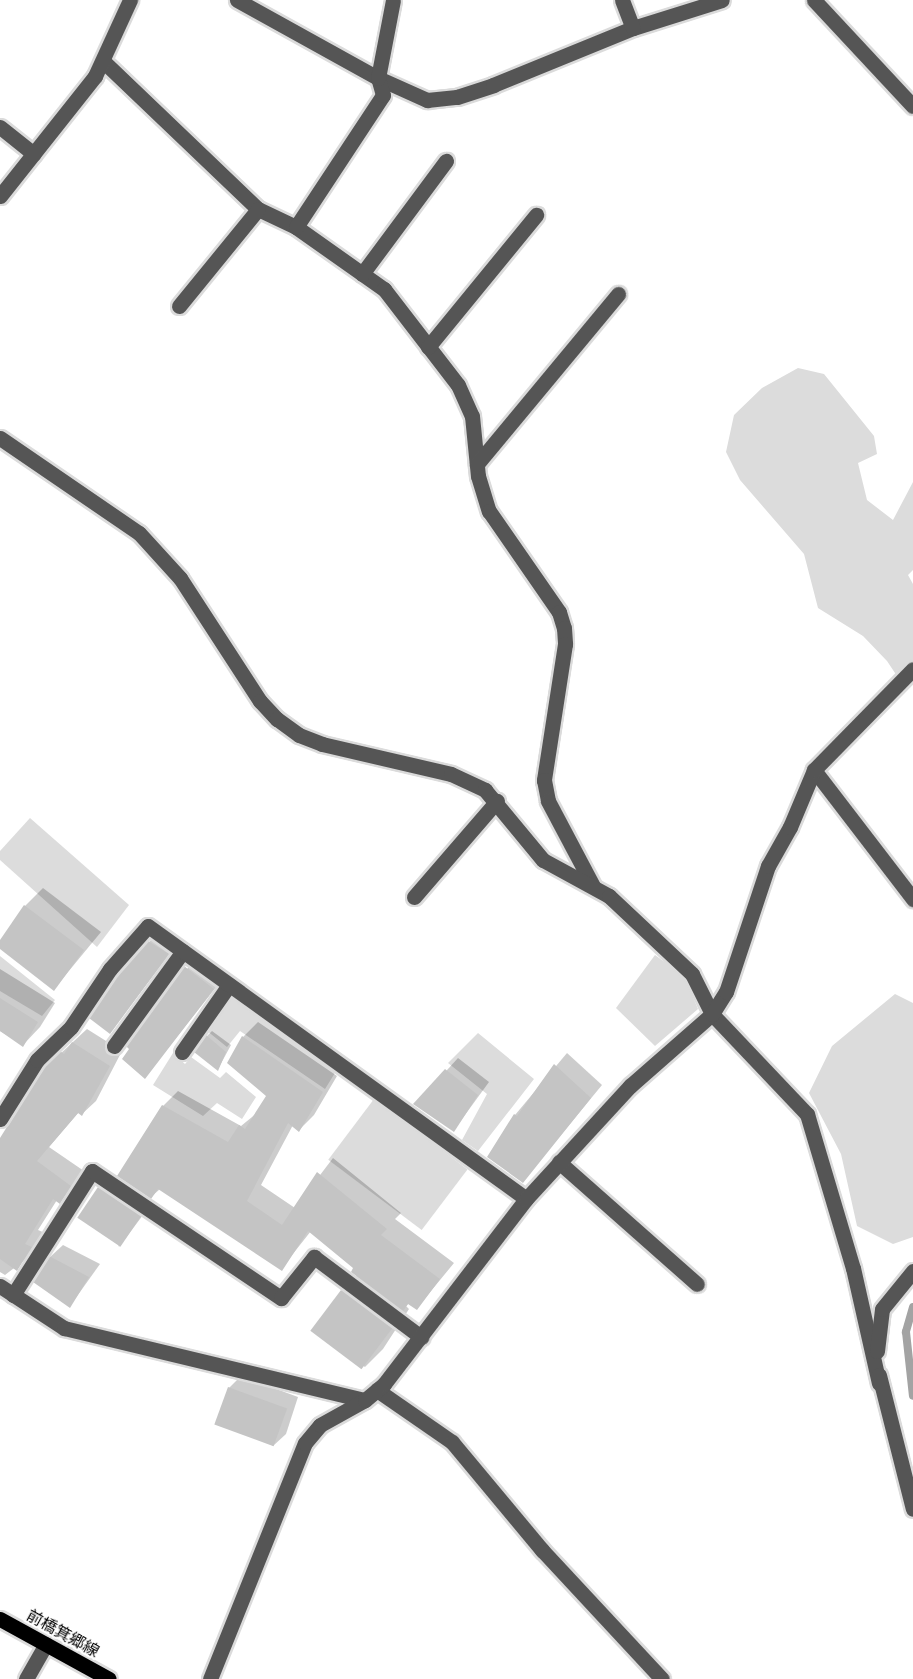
<!DOCTYPE html>
<meta charset="utf-8">
<style>
body{margin:0}
#map{position:relative;width:913px;height:1679px;overflow:hidden;background:#fff;font-family:"Golos Text","Noto Sans JP",sans-serif}
div>[style]{position:absolute}
.green>*{inset:0;background:#dcdcdc;transform-origin:0 0}
.shadow>*{inset:0;background:#0003}
.stream>*{height:8px;margin:-4px;padding:0 4px;transform-origin:4px;border-radius:4px;background:#a3a3a3}
.building>*{inset:0;background:#c4c4c4;transform-origin:0 0}
.roads{filter:drop-shadow(2px 0 #dbdbdb) drop-shadow(-2px 0 #dbdbdb) drop-shadow(0 2px #dbdbdb) drop-shadow(0 -2px #dbdbdb)}
.minor>*{height:15px;margin:-7.5px;padding:0 7.5px;transform-origin:7.5px;border-radius:7.5px;background:#555}
.major>*{height:15px;margin:-7.5px;padding:0 7.5px;transform-origin:7.5px;border-radius:7.5px;background:#000}
span{translate:-50% -50%;white-space:nowrap;text-align:center;line-height:1.15;-webkit-text-stroke:4.5px #fff;paint-order:stroke}
.street-label{font-size:16px;color:#000}
</style>
<div id="map">
<div class="green">
<i style="clip-path:polygon(798px 368px,824px 374px,874px 436px,877px 454px,858px 463px,867px 500px,893px 520px,913px 482px,913px 570px,908px 575px,913px 584px,913px 674px,901px 682px,887px 661px,863px 636px,818px 608px,804px 554px,740px 480px,726px 452px,734px 415px,762px 388px)"></i>
<i style="clip-path:polygon(30px 818px,129px 905px,97px 947px,0 860px,0 851px)"></i>
<i style="clip-path:polygon(655px 955px,684px 976px,698px 1009px,655px 1046px,616px 1008px)"></i>
<i style="clip-path:polygon(0 956px,55px 1000px,42px 1016px,0 991px)"></i>
<i style="clip-path:polygon(230px 991px,338px 1068px,325px 1089px,240px 1031px,227px 1047px,206px 1030px)"></i>
<i style="clip-path:polygon(895px 994px,913px 1003px,913px 1237px,893px 1244px,857px 1226px,841px 1154px,809px 1093px,832px 1046px)"></i>
<i style="clip-path:polygon(478px 1033px,534px 1079px,478px 1151px,462px 1140px,487px 1094px,448px 1063px)"></i>
<i style="clip-path:polygon(173px 1053px,185px 1064px,191px 1057px,220px 1078px,226px 1072px,256px 1097px,242px 1119px,217px 1103px,203px 1116px,153px 1085px)"></i>
<i style="left:374px;top:1099px;width:117px;height:76px;rotate:37deg"></i>
</div>
<div class="shadow">
<i style="clip-path:polygon(43px 888px,101px 932px,54px 989px,0 947px,25px 906px)"></i>
<i style="clip-path:polygon(161px 930px,179px 942px,110px 1032px,149px 942px)"></i>
<i style="clip-path:polygon(197px 955px,225px 976px,145px 1077px,131px 1048px)"></i>
<i style="clip-path:polygon(0 969px,55px 1003px,40px 1027px,23px 1045px,0 1031px)"></i>
<i style="clip-path:polygon(258px 1022px,337px 1076px,314px 1115px,299px 1130px,293px 1125px,261px 1185px,295px 1208px,333px 1158px,401px 1213px,395px 1219px,454px 1263px,417px 1308px,409px 1303px,406px 1306px,409px 1309px,383px 1349px,365px 1367px,318px 1335px,342px 1290px,357px 1275px,355px 1268px,311px 1231px,281px 1269px,160px 1189px,151px 1197px,163px 1106px,178px 1091px,241px 1126px,258px 1112px,268px 1096px,229px 1062px,243px 1037px)"></i>
<i style="clip-path:polygon(87px 1029px,122px 1051px,96px 1101px,82px 1114px,79px 1112px,49px 1147px,84px 1171px,73px 1188px,59px 1202px,57px 1200px,38px 1230px,45px 1233px,31px 1255px,5px 1275px,0 1272px,0 1140px,46px 1067px)"></i>
<i style="clip-path:polygon(212px 1031px,231px 1045px,218px 1069px,207px 1036px)"></i>
<i style="clip-path:polygon(567px 1053px,602px 1085px,523px 1181px,515px 1115px)"></i>
<i style="clip-path:polygon(458px 1058px,489px 1082px,454px 1130px,416px 1104px)"></i>
<i style="clip-path:polygon(112px 1176px,152px 1203px,119px 1247px,99px 1188px)"></i>
<i style="clip-path:polygon(63px 1245px,100px 1264px,70px 1306px,50px 1257px)"></i>
<i style="clip-path:polygon(241px 1376px,298px 1397px,286px 1434px,273px 1446px,229px 1388px)"></i>
</div>
<div class="stream">
<i style="left:913px;top:1307px;width:26px;rotate:106deg"></i>
<i style="left:906px;top:1332px;width:64px;rotate:83.8deg"></i>
</div>
<div class="building">
<i style="clip-path:polygon(24px 905px,84px 950px,54px 991px,0 949px,0 940px)"></i>
<i style="clip-path:polygon(148px 941px,169px 954px,110px 1034px,89px 1018px,118px 975px)"></i>
<i style="clip-path:polygon(184px 966px,214px 989px,145px 1079px,122px 1059px,129px 1049px,126px 1046px)"></i>
<i style="clip-path:polygon(0 998px,38px 1022px,23px 1047px,0 1031px)"></i>
<i style="clip-path:polygon(206px 1035px,226px 1052px,218px 1071px,194px 1052px)"></i>
<i style="clip-path:polygon(242px 1036px,323px 1092px,299px 1132px,288px 1123px,247px 1201px,282px 1225px,317px 1172px,387px 1229px,381px 1235px,440px 1279px,417px 1310px,408px 1304px,403px 1311px,351px 1272px,353px 1268px,308px 1231px,282px 1271px,158px 1189px,151px 1199px,117px 1176px,162px 1105px,228px 1142px,239px 1125px,245px 1129px,266px 1096px,227px 1063px)"></i>
<i style="clip-path:polygon(72px 1042px,110px 1066px,82px 1116px,78px 1113px,37px 1161px,71px 1186px,60px 1204px,53px 1199px,25px 1244px,32px 1247px,17px 1271px,0 1259px,0 1138px,45px 1066px,60px 1051px,64px 1054px)"></i>
<i style="clip-path:polygon(554px 1064px,591px 1098px,523px 1183px,487px 1157px,514px 1114px,517px 1116px)"></i>
<i style="clip-path:polygon(445px 1069px,478px 1095px,454px 1132px,413px 1104px)"></i>
<i style="left:98px;top:1187px;width:52px;height:37px;rotate:34deg"></i>
<i style="clip-path:polygon(49px 1256px,89px 1277px,70px 1308px,33px 1282px)"></i>
<i style="left:341px;top:1290px;width:64px;height:51px;rotate:37deg"></i>
<i style="left:228px;top:1387px;width:63px;height:40px;rotate:20deg"></i>
</div>
<div class="roads">
<div class="minor">
<i style="left:237px;top:0;width:161px;rotate:29deg"></i>
<i style="left:378px;top:78px;width:54px;rotate:24.2deg"></i>
<i style="left:427px;top:100px;width:30px;rotate:-6deg"></i>
<i style="left:457px;top:97px;width:38px;rotate:-18deg"></i>
<i style="left:493px;top:85px;width:151px;rotate:-22.2deg"></i>
<i style="left:633px;top:28px;width:93px;rotate:-17.5deg"></i>
<i style="left:622px;top:0;width:30px;rotate:69deg"></i>
<i style="left:814px;top:0;width:145px;rotate:47deg"></i>
<i style="left:103px;top:61px;width:214px;rotate:43.7deg"></i>
<i style="left:258px;top:209px;width:42px;rotate:25.3deg"></i>
<i style="left:296px;top:227px;width:108px;rotate:35.2deg"></i>
<i style="left:384px;top:289px;width:121px;rotate:52.4deg"></i>
<i style="left:458px;top:385px;width:34px;rotate:66deg"></i>
<i style="left:472px;top:416px;width:60px;rotate:84.3deg"></i>
<i style="left:478px;top:476px;width:37px;rotate:73deg"></i>
<i style="left:489px;top:511px;width:123px;rotate:55.3deg"></i>
<i style="left:559px;top:612px;width:17px;rotate:73deg"></i>
<i style="left:564px;top:628px;width:16px;rotate:86deg"></i>
<i style="left:565px;top:644px;width:138px;rotate:98.8deg"></i>
<i style="left:544px;top:780px;width:21px;rotate:79deg"></i>
<i style="left:548px;top:801px;width:96px;rotate:62.1deg"></i>
<i style="left:0;top:127px;width:43px;rotate:38.5deg"></i>
<i style="left:0;top:196px;width:153px;rotate:-51.6deg"></i>
<i style="left:95px;top:76px;width:84px;rotate:-65.3deg"></i>
<i style="left:296px;top:227px;width:158px;rotate:-56.6deg"></i>
<i style="left:383px;top:95px;width:18px;rotate:-106deg"></i>
<i style="left:378px;top:78px;width:79px;rotate:-79.1deg"></i>
<i style="left:362px;top:274px;width:141px;rotate:-53.4deg"></i>
<i style="left:179px;top:306px;width:125px;rotate:-50.8deg"></i>
<i style="left:428px;top:347px;width:171px;rotate:-50.7deg"></i>
<i style="left:0;top:438px;width:168px;rotate:34.4deg"></i>
<i style="left:139px;top:533px;width:61px;rotate:47.7deg"></i>
<i style="left:180px;top:578px;width:147px;rotate:57deg"></i>
<i style="left:260px;top:701px;width:25px;rotate:47deg"></i>
<i style="left:277px;top:719px;width:27px;rotate:36deg"></i>
<i style="left:299px;top:735px;width:25px;rotate:21deg"></i>
<i style="left:322px;top:744px;width:132px;rotate:13.1deg"></i>
<i style="left:451px;top:774px;width:38px;rotate:25deg"></i>
<i style="left:485px;top:790px;width:91px;rotate:50.4deg"></i>
<i style="left:543px;top:860px;width:75px;rotate:28.6deg"></i>
<i style="left:609px;top:896px;width:114px;rotate:43.2deg"></i>
<i style="left:692px;top:974px;width:45px;rotate:63.4deg"></i>
<i style="left:712px;top:1014px;width:138px;rotate:46.5deg"></i>
<i style="left:807px;top:1114px;width:161px;rotate:73.4deg"></i>
<i style="left:853px;top:1268px;width:118px;rotate:77.3deg"></i>
<i style="left:477px;top:464px;width:221px;rotate:-50.3deg"></i>
<i style="left:814px;top:770px;width:163px;rotate:52.5deg"></i>
<i style="left:414px;top:897px;width:127px;rotate:-49.2deg"></i>
<i style="left:114px;top:1046px;width:117px;rotate:-54deg"></i>
<i style="left:182px;top:1052px;width:82px;rotate:-55deg"></i>
<i style="left:0;top:1119px;width:70px;rotate:-57.9deg"></i>
<i style="left:37px;top:1060px;width:47px;rotate:-44.1deg"></i>
<i style="left:71px;top:1027px;width:70px;rotate:-56.1deg"></i>
<i style="left:110px;top:969px;width:57px;rotate:-48.5deg"></i>
<i style="left:148px;top:926px;width:466px;rotate:35.8deg"></i>
<i style="left:559px;top:1162px;width:184px;rotate:41.5deg"></i>
<i style="left:0;top:1286px;width:77px;rotate:33.3deg"></i>
<i style="left:64px;top:1328px;width:309px;rotate:13.5deg"></i>
<i style="left:13px;top:1295px;width:147px;rotate:-57.5deg"></i>
<i style="left:92px;top:1171px;width:228px;rotate:33.9deg"></i>
<i style="left:281px;top:1298px;width:53px;rotate:-51.2deg"></i>
<i style="left:314px;top:1257px;width:134px;rotate:36.8deg"></i>
<i style="left:877px;top:1351px;width:42px;rotate:-83.2deg"></i>
<i style="left:882px;top:1309px;width:49px;rotate:-50.8deg"></i>
<i style="left:879px;top:1375px;width:138px;rotate:75.8deg"></i>
<i style="left:377px;top:1390px;width:91px;rotate:34.7deg"></i>
<i style="left:452px;top:1442px;width:141px;rotate:50.2deg"></i>
<i style="left:542px;top:1550px;width:176px;rotate:47.1deg"></i>
<i style="left:26px;top:1679px;width:40px;rotate:-60.3deg"></i>
<i style="left:210px;top:1679px;width:254px;rotate:-68.1deg"></i>
<i style="left:305px;top:1443px;width:23px;rotate:-50deg"></i>
<i style="left:320px;top:1425px;width:51px;rotate:-29.1deg"></i>
<i style="left:365px;top:1400px;width:25px;rotate:-40deg"></i>
<i style="left:384px;top:1384px;width:233px;rotate:-52.5deg"></i>
<i style="left:526px;top:1199px;width:154px;rotate:-47.4deg"></i>
<i style="left:630px;top:1086px;width:109px;rotate:-41.3deg"></i>
<i style="left:712px;top:1014px;width:26px;rotate:-58deg"></i>
<i style="left:726px;top:992px;width:133px;rotate:-71.6deg"></i>
<i style="left:768px;top:866px;width:45px;rotate:-60.6deg"></i>
<i style="left:790px;top:827px;width:62px;rotate:-67.2deg"></i>
<i style="left:814px;top:770px;width:141px;rotate:-45.6deg"></i>
</div>
<div class="major">
<i style="left:0;top:1619px;width:124px;rotate:28.8deg"></i>
</div>
</div>
<div class="street-label">
<span style="left:63px;top:1633px;rotate:29deg">前橋箕郷線</span>
</div>
</div>
